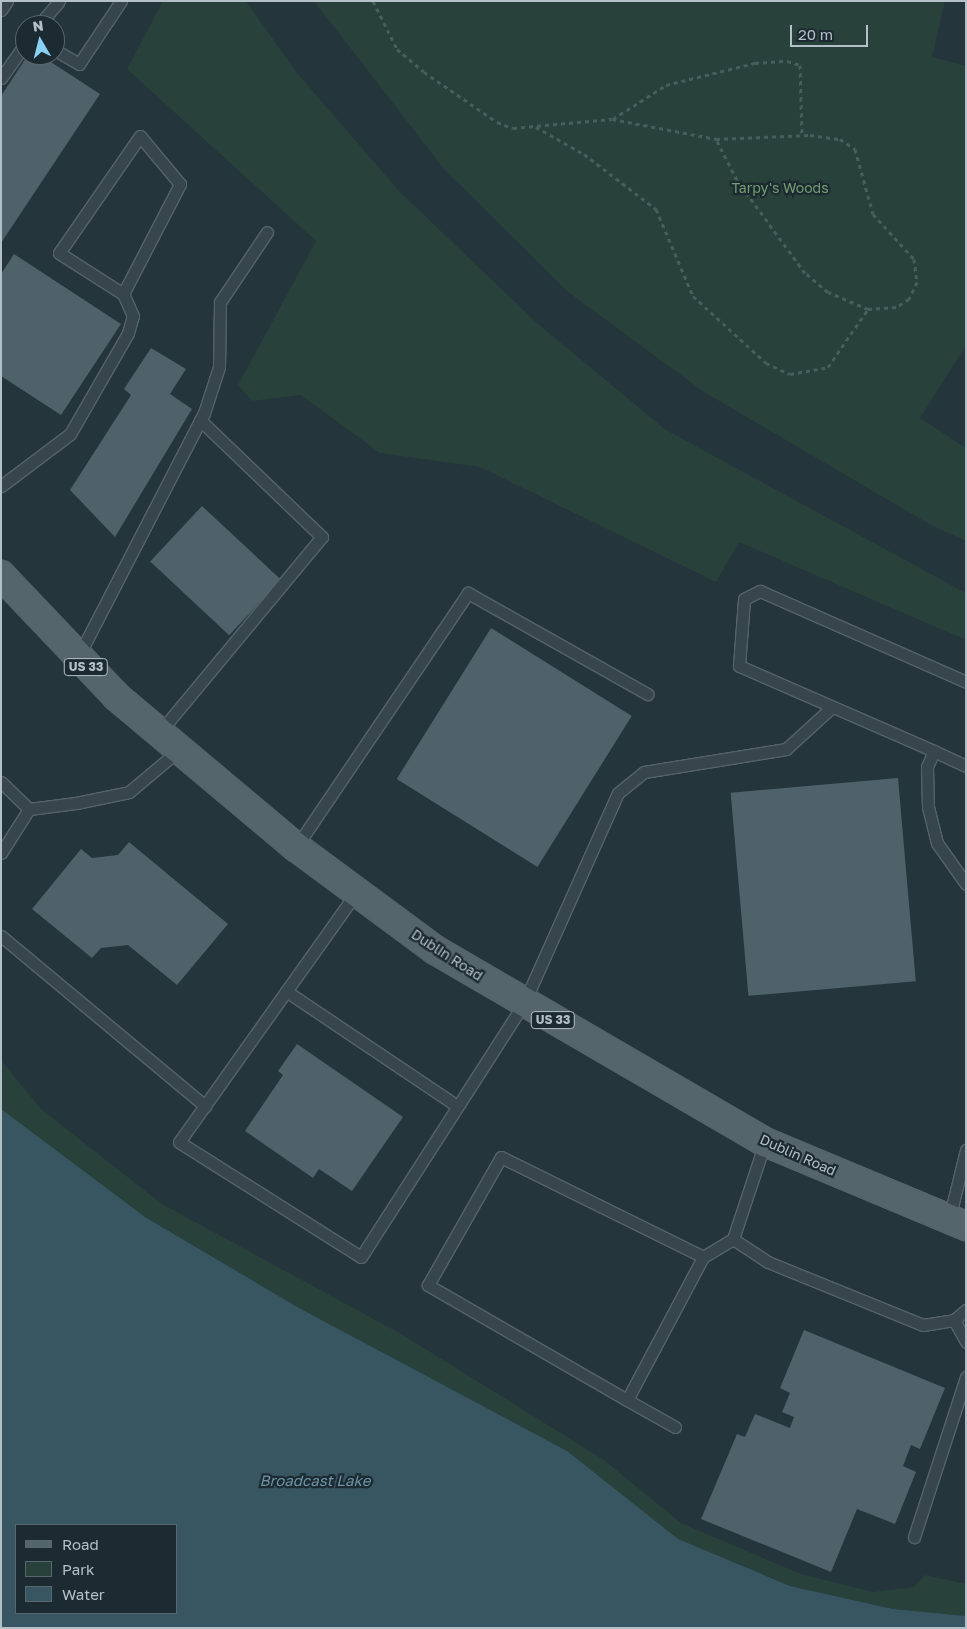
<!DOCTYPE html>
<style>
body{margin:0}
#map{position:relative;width:967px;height:1629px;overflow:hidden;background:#24353b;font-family:"Golos Text",sans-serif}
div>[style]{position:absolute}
.green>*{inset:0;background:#28413b}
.water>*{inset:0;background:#385662}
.building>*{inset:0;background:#4f6269;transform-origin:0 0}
.path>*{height:3px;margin-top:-1.5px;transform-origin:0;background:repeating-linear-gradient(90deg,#475e5a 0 4px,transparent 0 8px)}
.roads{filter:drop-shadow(1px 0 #55636a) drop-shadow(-1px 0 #55636a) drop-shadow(0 1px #55636a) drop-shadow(0 -1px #55636a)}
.lane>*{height:11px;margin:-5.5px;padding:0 5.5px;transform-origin:5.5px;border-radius:5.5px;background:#37464c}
.primary>*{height:28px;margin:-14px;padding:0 14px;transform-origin:14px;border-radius:14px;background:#55656c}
span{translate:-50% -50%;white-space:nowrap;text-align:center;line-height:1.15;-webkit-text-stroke:4.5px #1c2a31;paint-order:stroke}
.shield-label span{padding:1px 4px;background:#1c2a31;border:1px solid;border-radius:4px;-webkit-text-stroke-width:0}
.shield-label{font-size:12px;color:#b3c0c7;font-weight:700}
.park-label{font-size:14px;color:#749d71}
.street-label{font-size:14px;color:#b3c0c7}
.water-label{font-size:15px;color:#6d95a5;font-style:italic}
.frame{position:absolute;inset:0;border:2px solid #b3c0c7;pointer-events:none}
.legend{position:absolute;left:15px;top:1524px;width:162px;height:90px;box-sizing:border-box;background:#1c2a31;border:1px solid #58666d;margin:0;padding:6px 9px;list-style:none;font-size:15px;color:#b3c0c7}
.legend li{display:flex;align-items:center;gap:10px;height:25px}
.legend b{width:25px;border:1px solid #58666d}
.north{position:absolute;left:15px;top:15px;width:50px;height:50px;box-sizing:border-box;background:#1c2a31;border:1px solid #58666d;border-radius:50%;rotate:352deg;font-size:14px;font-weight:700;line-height:20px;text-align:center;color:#b3c0c7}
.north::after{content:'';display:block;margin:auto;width:18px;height:22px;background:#8ad2f5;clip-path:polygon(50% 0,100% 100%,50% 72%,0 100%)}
.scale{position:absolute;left:790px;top:25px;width:78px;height:22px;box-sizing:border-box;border:2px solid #b3c0c7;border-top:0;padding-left:6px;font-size:15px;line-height:18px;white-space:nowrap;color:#b3c0c7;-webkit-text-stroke:4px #1c2a31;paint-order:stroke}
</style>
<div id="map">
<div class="green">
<i style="clip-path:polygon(163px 1px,246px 1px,297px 73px,400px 192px,538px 324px,666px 430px,966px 593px,966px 640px,739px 542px,716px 582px,480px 467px,380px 453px,301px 395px,252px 401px,238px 385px,316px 241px,127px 69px)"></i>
<i style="clip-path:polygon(314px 1px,945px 1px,932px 57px,966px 66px,966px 345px,920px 418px,966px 448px,966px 541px,929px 524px,704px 392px,568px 292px,444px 169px)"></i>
<i style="clip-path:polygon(1px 1060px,41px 1109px,162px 1204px,403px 1335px,604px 1460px,681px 1523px,801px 1574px,873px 1592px,914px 1587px,925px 1575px,966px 1584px,966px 1616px,893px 1609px,790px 1586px,677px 1539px,567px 1451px,299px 1308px,145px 1217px,2px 1110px)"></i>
</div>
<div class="water">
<i style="clip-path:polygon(evenodd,1px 1109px,145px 1217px,299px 1308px,567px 1451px,678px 1539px,790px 1586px,893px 1609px,966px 1616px,966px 1628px,1px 1628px,1px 1109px,16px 1525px,176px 1525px,176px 1613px,16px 1613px,16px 1525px)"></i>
</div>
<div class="building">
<i style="clip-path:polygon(28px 55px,40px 55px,100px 94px,1px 243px,1px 96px)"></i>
<i style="clip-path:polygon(14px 254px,121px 324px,61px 415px,1px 376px,1px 274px)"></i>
<i style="clip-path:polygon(151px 348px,186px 369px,170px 394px,192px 409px,115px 537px,70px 490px,131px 395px,124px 389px)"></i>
<i style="left:202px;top:506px;width:108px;height:76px;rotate:43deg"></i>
<i style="left:491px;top:628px;width:166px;height:178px;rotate:32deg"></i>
<i style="left:898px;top:778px;width:204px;height:168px;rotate:85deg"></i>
<i style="clip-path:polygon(129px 842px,228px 924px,177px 985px,128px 945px,101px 948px,92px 958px,32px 909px,81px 849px,92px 858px,118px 855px)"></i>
<i style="clip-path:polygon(297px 1044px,403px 1117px,352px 1191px,319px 1169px,313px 1178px,245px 1131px,283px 1075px,278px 1071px)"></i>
<i style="clip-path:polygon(804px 1330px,945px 1388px,920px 1449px,911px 1445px,903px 1466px,916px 1472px,895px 1524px,857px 1509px,831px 1572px,701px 1519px,737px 1434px,745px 1437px,755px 1414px,790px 1428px,794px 1417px,782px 1412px,790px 1393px,780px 1388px)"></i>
</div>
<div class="path">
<i style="left:373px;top:1px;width:54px;rotate:63.4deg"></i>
<i style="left:397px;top:49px;width:35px;rotate:40deg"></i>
<i style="left:424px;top:72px;width:88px;rotate:34.4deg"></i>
<i style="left:497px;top:122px;width:17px;rotate:21deg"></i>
<i style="left:513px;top:128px;width:99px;rotate:-5.2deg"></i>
<i style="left:612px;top:119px;width:106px;rotate:10.9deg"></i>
<i style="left:716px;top:139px;width:94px;rotate:-2.4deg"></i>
<i style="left:810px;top:135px;width:30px;rotate:8deg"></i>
<i style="left:840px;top:139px;width:18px;rotate:34deg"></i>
<i style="left:855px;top:149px;width:67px;rotate:74.5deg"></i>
<i style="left:873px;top:214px;width:61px;rotate:47.7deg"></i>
<i style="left:914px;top:259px;width:23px;rotate:83deg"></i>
<i style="left:917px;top:282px;width:19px;rotate:115deg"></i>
<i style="left:909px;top:299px;width:15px;rotate:148deg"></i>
<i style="left:896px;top:307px;width:28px;rotate:176deg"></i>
<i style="left:868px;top:309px;width:43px;rotate:-157deg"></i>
<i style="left:828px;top:292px;width:30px;rotate:-140deg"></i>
<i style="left:805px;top:273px;width:115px;rotate:-126.2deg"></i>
<i style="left:737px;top:180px;width:46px;rotate:-117.1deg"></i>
<i style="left:613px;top:119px;width:63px;rotate:-32.7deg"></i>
<i style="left:666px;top:85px;width:92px;rotate:-13.9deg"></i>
<i style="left:755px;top:63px;width:32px;rotate:-4deg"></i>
<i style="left:787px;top:61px;width:14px;rotate:17deg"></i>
<i style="left:800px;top:65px;width:70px;rotate:88.4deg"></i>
<i style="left:536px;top:127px;width:55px;rotate:29.4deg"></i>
<i style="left:584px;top:154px;width:91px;rotate:37.4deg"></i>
<i style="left:656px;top:209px;width:95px;rotate:67deg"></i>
<i style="left:693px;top:296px;width:99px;rotate:42.5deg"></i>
<i style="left:766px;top:363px;width:26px;rotate:25deg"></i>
<i style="left:790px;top:374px;width:39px;rotate:-10deg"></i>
<i style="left:828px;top:367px;width:70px;rotate:-55.4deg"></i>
</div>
<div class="roads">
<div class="lane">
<i style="left:1px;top:10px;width:11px;rotate:-56deg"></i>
<i style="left:39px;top:25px;width:31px;rotate:-50deg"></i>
<i style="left:55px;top:50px;width:28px;rotate:30deg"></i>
<i style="left:79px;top:64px;width:76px;rotate:-56.3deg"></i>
<i style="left:1px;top:78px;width:42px;rotate:-54.8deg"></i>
<i style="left:1px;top:486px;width:86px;rotate:-37deg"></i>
<i style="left:70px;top:434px;width:116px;rotate:-60.1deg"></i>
<i style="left:128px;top:333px;width:18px;rotate:-74deg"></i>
<i style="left:133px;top:316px;width:24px;rotate:-114deg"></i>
<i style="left:123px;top:294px;width:124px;rotate:-62.6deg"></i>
<i style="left:180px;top:184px;width:62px;rotate:-129.8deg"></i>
<i style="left:140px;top:136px;width:142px;rotate:124.7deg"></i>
<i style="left:59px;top:253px;width:76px;rotate:32.6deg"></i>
<i style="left:78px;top:657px;width:275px;rotate:-62.7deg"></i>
<i style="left:204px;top:413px;width:48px;rotate:-71.9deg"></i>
<i style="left:219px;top:367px;width:65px;rotate:-89.1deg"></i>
<i style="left:220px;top:302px;width:84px;rotate:-56.1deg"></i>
<i style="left:159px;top:733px;width:255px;rotate:-50.3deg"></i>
<i style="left:322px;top:537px;width:169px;rotate:-136.2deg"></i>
<i style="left:934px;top:751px;width:213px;rotate:-156.4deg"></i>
<i style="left:739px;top:666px;width:67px;rotate:-85.7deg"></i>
<i style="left:744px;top:599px;width:18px;rotate:-27deg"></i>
<i style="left:760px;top:591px;width:225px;rotate:23.8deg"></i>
<i style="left:966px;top:766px;width:35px;rotate:-155deg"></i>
<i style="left:934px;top:751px;width:17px;rotate:114deg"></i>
<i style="left:927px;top:767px;width:40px;rotate:88.6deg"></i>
<i style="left:928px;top:807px;width:37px;rotate:76deg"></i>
<i style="left:937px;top:843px;width:50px;rotate:54.7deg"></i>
<i style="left:1px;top:782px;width:39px;rotate:44deg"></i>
<i style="left:29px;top:809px;width:47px;rotate:-7.3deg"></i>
<i style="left:76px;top:803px;width:54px;rotate:-11.7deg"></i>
<i style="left:129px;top:792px;width:67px;rotate:-40.1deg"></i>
<i style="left:296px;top:847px;width:307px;rotate:-55.9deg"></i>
<i style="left:468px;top:593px;width:206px;rotate:29.4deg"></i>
<i style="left:1px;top:853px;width:52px;rotate:-57.5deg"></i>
<i style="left:356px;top:893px;width:305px;rotate:125.4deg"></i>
<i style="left:179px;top:1142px;width:215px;rotate:32.3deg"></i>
<i style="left:361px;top:1257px;width:302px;rotate:-57.3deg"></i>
<i style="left:524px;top:1003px;width:230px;rotate:-65.9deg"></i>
<i style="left:618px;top:793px;width:33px;rotate:-39deg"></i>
<i style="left:644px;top:772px;width:144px;rotate:-9.2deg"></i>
<i style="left:786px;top:749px;width:62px;rotate:-42.4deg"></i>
<i style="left:1px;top:936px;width:266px;rotate:39.8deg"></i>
<i style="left:286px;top:991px;width:206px;rotate:33.9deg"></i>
<i style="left:949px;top:1219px;width:71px;rotate:-76.2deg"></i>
<i style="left:733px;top:1239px;width:42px;rotate:33.3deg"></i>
<i style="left:768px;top:1262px;width:167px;rotate:22.1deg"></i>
<i style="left:923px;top:1325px;width:31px;rotate:-9deg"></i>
<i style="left:954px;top:1320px;width:16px;rotate:-40deg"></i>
<i style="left:954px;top:1320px;width:25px;rotate:61deg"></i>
<i style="left:627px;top:1400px;width:230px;rotate:-150deg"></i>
<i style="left:428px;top:1285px;width:147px;rotate:-60.3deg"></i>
<i style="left:501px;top:1157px;width:225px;rotate:26.3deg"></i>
<i style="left:675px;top:1427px;width:55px;rotate:-150.6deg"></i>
<i style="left:627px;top:1400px;width:162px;rotate:-62deg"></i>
<i style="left:703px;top:1257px;width:35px;rotate:-31deg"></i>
<i style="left:733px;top:1239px;width:102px;rotate:-71.7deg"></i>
<i style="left:914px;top:1537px;width:168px;rotate:-72deg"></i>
</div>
<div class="primary">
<i style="left:1px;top:575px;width:168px;rotate:46.4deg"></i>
<i style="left:117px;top:697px;width:234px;rotate:40deg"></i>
<i style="left:296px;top:847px;width:173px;rotate:36.5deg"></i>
<i style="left:435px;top:950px;width:382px;rotate:30.2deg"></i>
<i style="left:765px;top:1142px;width:218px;rotate:22.7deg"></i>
</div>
</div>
<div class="shield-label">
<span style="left:86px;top:667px">US 33</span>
<span style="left:553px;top:1020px">US 33</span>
</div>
<div class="park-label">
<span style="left:780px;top:188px">Tarpy's Woods</span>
</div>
<div class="street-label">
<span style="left:447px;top:955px;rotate:33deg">Dublin Road</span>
<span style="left:798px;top:1155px;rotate:24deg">Dublin Road</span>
</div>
<div class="water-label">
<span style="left:315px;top:1481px">Broadcast Lake</span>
</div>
<div class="frame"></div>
<ul class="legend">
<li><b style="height:6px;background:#55656c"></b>Road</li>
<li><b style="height:14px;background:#28413b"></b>Park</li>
<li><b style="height:14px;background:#385662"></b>Water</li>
</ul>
<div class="north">N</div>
<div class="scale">20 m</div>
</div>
